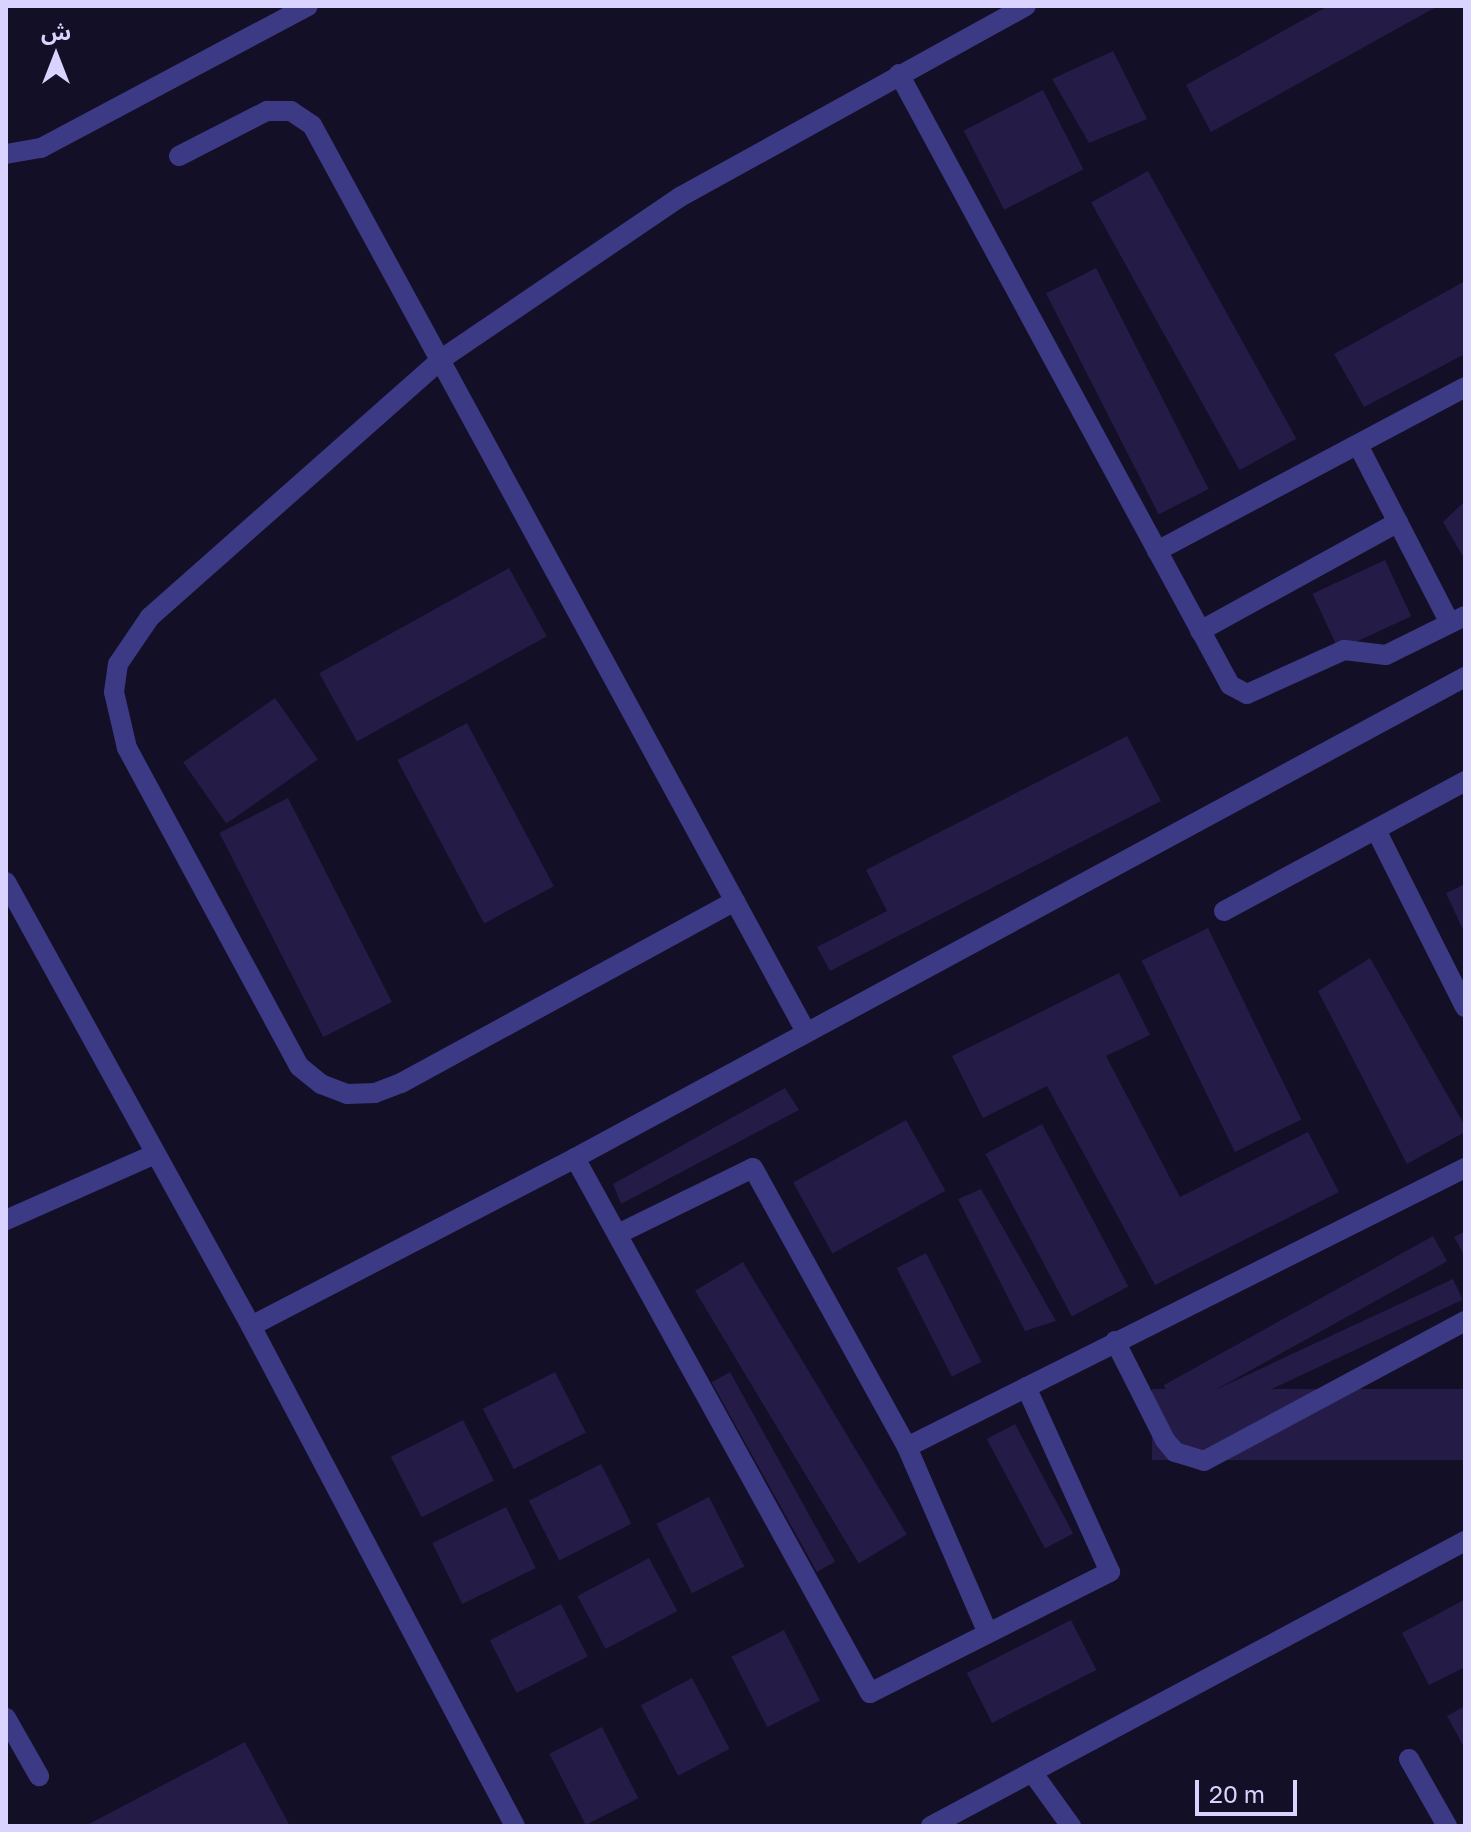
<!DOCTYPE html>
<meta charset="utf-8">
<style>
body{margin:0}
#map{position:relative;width:1471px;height:1832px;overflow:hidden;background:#130f26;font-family:"Golos Text","Noto Sans Arabic",sans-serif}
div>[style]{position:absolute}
.building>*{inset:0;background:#241b47;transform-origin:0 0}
.minor>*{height:20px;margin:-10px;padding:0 10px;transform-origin:10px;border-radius:10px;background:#3d3a85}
span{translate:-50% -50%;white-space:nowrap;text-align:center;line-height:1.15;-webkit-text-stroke:6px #130f26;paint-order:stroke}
.frame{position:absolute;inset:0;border:8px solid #d9d4ff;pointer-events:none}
.north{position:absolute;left:16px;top:16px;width:80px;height:80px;-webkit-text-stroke:6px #130f26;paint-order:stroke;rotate:0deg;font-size:22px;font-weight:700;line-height:32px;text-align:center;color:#d9d4ff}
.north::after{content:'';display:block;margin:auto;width:28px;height:36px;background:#d9d4ff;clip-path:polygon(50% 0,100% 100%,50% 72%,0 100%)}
.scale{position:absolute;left:1195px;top:1780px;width:102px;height:36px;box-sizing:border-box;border:4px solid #d9d4ff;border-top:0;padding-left:10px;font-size:24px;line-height:28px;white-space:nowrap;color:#d9d4ff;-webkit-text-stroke:6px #130f26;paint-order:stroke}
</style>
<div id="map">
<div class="building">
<i style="clip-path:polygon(1328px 6px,1438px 6px,1211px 132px,1186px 85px)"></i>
<i style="clip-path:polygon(1113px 51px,1147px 119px,1089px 143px,1052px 79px)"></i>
<i style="left:1043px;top:90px;width:89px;height:89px;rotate:63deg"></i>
<i style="left:1148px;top:171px;width:306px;height:65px;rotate:61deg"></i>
<i style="left:1096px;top:268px;width:248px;height:56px;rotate:63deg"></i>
<i style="clip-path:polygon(1465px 281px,1465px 354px,1364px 407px,1334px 354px)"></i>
<i style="clip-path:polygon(1465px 501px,1465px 560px,1443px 522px)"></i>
<i style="left:1385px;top:560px;width:62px;height:80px;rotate:65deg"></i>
<i style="left:509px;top:568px;width:78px;height:217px;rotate:61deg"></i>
<i style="left:275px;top:698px;width:75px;height:112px;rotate:55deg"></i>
<i style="left:467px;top:723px;width:185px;height:79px;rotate:62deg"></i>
<i style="clip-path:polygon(1127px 736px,1161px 801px,830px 971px,817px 947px,887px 911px,866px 870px)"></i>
<i style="left:288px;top:798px;width:229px;height:77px;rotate:63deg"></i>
<i style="clip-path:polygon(1465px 884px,1465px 934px,1446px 893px)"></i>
<i style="left:1208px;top:928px;width:213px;height:74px;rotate:64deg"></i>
<i style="clip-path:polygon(1370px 958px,1465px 1126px,1465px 1132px,1407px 1164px,1318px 991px)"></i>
<i style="clip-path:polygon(1119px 973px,1150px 1035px,1106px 1056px,1180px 1197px,1308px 1132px,1339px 1192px,1155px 1285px,1047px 1086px,983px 1118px,952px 1056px)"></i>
<i style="clip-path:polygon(785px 1088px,799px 1110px,621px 1204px,613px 1184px)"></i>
<i style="left:906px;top:1120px;width:81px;height:129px;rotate:61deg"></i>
<i style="left:1042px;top:1124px;width:184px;height:64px;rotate:62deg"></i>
<i style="clip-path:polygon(981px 1189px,1056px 1321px,1025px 1331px,958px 1199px)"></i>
<i style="clip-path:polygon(1465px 1231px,1465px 1257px,1454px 1237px)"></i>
<i style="left:1433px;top:1236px;width:29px;height:308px;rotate:61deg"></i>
<i style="left:926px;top:1253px;width:122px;height:33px;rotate:63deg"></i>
<i style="left:743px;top:1262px;width:318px;height:56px;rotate:59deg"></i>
<i style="left:1453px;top:1279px;width:23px;height:303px;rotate:65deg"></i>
<i style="left:555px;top:1372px;width:68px;height:81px;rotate:63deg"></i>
<i style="left:730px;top:1372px;width:217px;height:21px;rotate:61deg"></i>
<i style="left:1465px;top:1389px;width:71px;height:313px;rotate:90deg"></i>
<i style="left:463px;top:1420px;width:68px;height:81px;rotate:63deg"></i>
<i style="left:1015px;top:1424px;width:124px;height:32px;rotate:62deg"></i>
<i style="left:601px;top:1464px;width:67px;height:81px;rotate:63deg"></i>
<i style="left:709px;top:1497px;width:78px;height:59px;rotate:63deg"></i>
<i style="left:506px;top:1507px;width:68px;height:82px;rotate:64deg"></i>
<i style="left:649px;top:1558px;width:60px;height:81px;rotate:62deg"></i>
<i style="clip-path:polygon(1464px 1600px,1465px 1667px,1429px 1685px,1402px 1633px)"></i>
<i style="left:561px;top:1604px;width:59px;height:80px;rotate:63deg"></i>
<i style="left:1071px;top:1620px;width:56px;height:117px;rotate:63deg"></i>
<i style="left:784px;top:1630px;width:79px;height:59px;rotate:63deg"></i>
<i style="left:692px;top:1678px;width:80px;height:58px;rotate:62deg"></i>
<i style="clip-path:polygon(1465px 1706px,1465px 1749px,1447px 1716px)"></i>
<i style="left:602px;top:1727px;width:80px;height:59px;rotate:63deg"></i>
<i style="clip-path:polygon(245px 1742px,290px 1826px,85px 1826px)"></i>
</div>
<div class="minor">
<i style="left:899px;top:74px;width:695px;rotate:61.55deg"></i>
<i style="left:1230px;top:685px;width:19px;rotate:28deg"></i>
<i style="left:1247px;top:694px;width:107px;rotate:-24.4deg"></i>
<i style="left:1344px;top:650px;width:42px;rotate:6.8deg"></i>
<i style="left:1386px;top:655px;width:88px;rotate:-26.3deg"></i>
<i style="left:6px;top:154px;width:36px;rotate:-10deg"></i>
<i style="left:41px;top:148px;width:302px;rotate:-28deg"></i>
<i style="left:179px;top:156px;width:99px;rotate:-27.1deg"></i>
<i style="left:267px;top:111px;width:24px"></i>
<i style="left:291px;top:111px;width:25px;rotate:34deg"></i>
<i style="left:312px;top:125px;width:1031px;rotate:61.42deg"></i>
<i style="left:1358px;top:445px;width:200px;rotate:62.7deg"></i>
<i style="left:1157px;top:551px;width:349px;rotate:-28deg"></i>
<i style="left:1200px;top:631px;width:226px;rotate:-28.8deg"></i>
<i style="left:1376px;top:830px;width:198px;rotate:63.3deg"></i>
<i style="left:6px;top:882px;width:507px;rotate:61.11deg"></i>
<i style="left:251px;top:1326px;width:565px;rotate:62.17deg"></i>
<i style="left:735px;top:901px;width:380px;rotate:151.4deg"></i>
<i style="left:401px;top:1083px;width:28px;rotate:159deg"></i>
<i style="left:375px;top:1093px;width:28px;rotate:178deg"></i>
<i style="left:347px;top:1094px;width:28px;rotate:-159deg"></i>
<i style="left:321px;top:1084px;width:28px;rotate:-141deg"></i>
<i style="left:299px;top:1066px;width:362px;rotate:-118.4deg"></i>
<i style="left:127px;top:748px;width:57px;rotate:-103.1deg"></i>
<i style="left:114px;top:692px;width:28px;rotate:-82deg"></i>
<i style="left:118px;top:664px;width:57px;rotate:-55.8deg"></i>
<i style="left:150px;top:617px;width:391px;rotate:-41.5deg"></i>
<i style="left:443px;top:358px;width:287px;rotate:-34.2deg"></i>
<i style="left:680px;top:197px;width:395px;rotate:-28.9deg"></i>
<i style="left:1224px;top:911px;width:274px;rotate:-28.3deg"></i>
<i style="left:575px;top:1158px;width:611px;rotate:61.13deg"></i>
<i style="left:870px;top:1693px;width:269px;rotate:-26.8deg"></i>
<i style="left:1110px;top:1572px;width:203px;rotate:-114.4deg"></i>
<i style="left:6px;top:1220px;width:161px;rotate:-23.9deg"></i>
<i style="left:618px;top:1234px;width:150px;rotate:-26.1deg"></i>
<i style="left:753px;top:1168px;width:319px;rotate:61.1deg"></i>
<i style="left:907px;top:1447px;width:203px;rotate:66.5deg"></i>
<i style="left:251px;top:1326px;width:365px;rotate:-27.4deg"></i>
<i style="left:575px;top:1158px;width:1012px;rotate:-28.39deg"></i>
<i style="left:1115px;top:1341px;width:111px;rotate:63.2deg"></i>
<i style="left:1165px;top:1440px;width:16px;rotate:50deg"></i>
<i style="left:1175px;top:1452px;width:30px;rotate:17deg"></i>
<i style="left:1204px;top:1461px;width:296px;rotate:-28.2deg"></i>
<i style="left:907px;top:1447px;width:624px;rotate:-26.57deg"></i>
<i style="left:6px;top:1718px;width:67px;rotate:60.4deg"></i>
<i style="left:1409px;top:1759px;width:77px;rotate:60.4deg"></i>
<i style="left:1032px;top:1772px;width:67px;rotate:54.2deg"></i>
<i style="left:931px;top:1826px;width:605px;rotate:-28.09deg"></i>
</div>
<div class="frame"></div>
<div class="north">ش</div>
<div class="scale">20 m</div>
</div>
